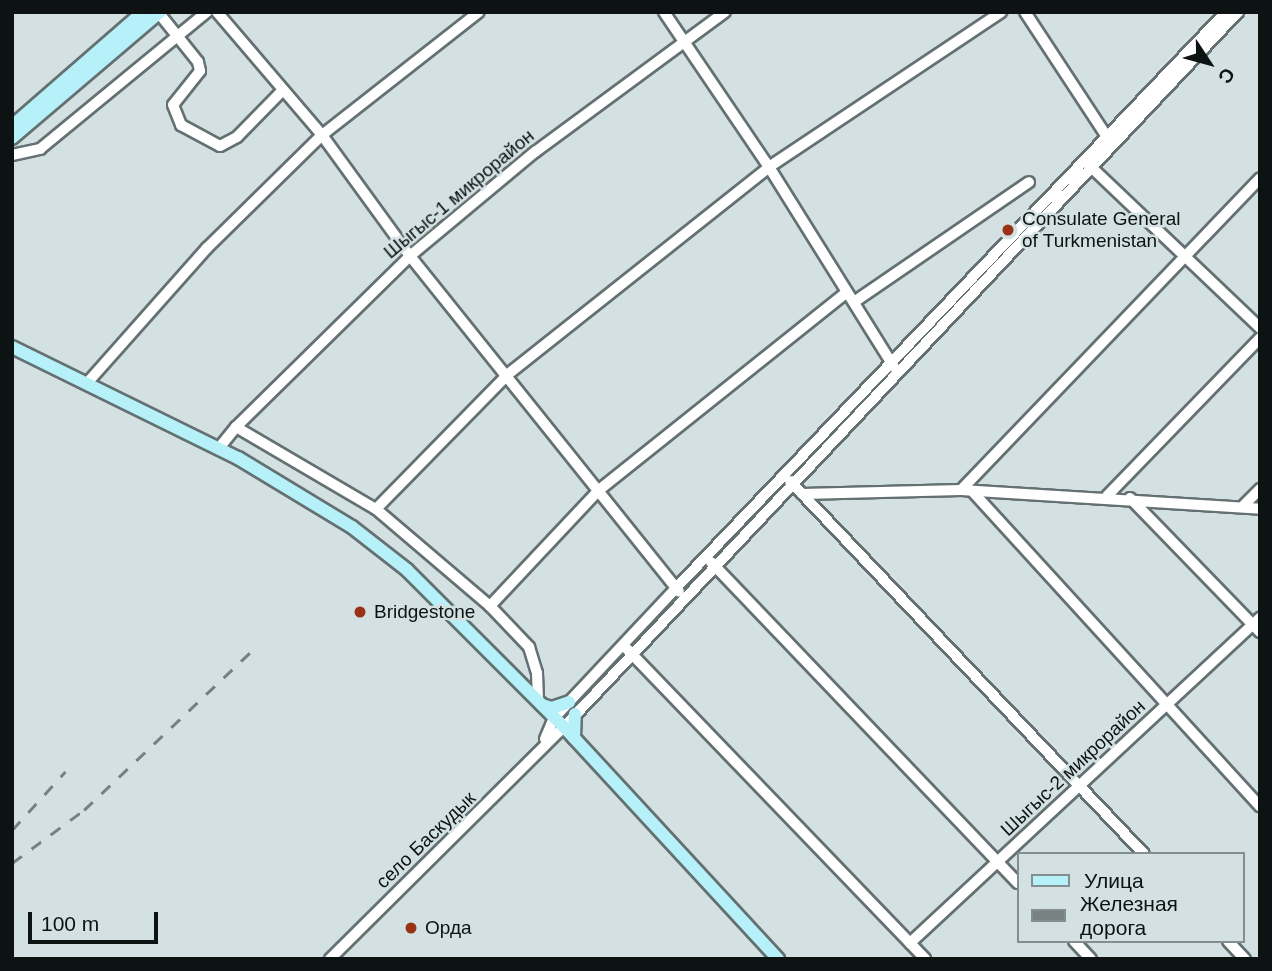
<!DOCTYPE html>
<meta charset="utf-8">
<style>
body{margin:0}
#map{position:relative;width:1272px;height:971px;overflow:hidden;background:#d3e1e3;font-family:Arial,sans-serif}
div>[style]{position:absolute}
.roads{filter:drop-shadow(2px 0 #647072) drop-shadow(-2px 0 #647072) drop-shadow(0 2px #647072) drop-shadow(0 -2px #647072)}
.minor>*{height:10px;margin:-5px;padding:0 5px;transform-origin:5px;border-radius:5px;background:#fff}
.major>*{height:12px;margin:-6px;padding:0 6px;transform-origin:6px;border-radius:6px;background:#b6f1fa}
.rail>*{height:2.5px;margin-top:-1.25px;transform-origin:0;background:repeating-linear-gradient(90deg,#778182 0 12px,transparent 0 24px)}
.dots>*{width:19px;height:19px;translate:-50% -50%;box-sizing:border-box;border:4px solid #d3e1e3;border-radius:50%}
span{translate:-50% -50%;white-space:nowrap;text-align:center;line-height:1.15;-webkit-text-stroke:5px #d3e1e3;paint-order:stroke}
.street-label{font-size:19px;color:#0d1212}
.poi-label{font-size:19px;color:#0d1212}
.left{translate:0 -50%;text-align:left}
.frame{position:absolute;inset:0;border:14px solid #0d1212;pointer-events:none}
.legend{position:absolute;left:1017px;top:852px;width:228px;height:91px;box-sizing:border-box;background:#d3e1e3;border:2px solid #848e8f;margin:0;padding:9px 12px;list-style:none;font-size:21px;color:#0d1212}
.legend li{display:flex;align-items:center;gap:14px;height:35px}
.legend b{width:35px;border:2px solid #848e8f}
.north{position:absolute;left:1174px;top:28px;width:70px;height:70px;-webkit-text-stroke:5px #d3e1e3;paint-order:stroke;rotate:126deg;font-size:19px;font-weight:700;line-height:28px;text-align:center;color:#0d1212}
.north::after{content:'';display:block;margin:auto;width:24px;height:32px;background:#0d1212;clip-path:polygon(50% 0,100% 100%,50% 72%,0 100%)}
.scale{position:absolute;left:28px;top:912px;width:130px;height:32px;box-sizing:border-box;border:4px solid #0d1212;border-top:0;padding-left:9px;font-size:21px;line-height:24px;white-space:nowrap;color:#0d1212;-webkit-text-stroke:5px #d3e1e3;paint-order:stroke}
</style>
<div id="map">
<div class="roads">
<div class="minor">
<i style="left:158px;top:12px;width:64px;rotate:51.3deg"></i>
<i style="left:198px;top:62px;width:9px;rotate:77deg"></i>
<i style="left:200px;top:71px;width:43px;rotate:128.5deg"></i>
<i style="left:173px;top:105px;width:22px;rotate:68deg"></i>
<i style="left:181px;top:125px;width:44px;rotate:28.3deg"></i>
<i style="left:220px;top:146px;width:19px;rotate:-28deg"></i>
<i style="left:237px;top:137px;width:66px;rotate:-45.6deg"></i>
<i style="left:217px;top:12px;width:162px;rotate:49.5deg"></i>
<i style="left:322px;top:135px;width:150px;rotate:54deg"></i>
<i style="left:410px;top:256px;width:430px;rotate:51.3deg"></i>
<i style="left:664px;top:12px;width:187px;rotate:55.9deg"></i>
<i style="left:769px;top:167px;width:236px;rotate:58deg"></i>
<i style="left:1025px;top:12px;width:157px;rotate:56.7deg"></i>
<i style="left:12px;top:155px;width:29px;rotate:-12deg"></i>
<i style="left:40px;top:149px;width:216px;rotate:-39.4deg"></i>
<i style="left:1088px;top:164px;width:238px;rotate:43.6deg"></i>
<i style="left:854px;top:302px;width:212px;rotate:-34.4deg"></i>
<i style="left:88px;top:382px;width:179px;rotate:-48.4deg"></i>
<i style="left:207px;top:248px;width:161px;rotate:-44.5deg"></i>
<i style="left:322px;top:135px;width:199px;rotate:-38.1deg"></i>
<i style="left:236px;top:427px;width:244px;rotate:-44.5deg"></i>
<i style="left:410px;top:256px;width:163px;rotate:-39.8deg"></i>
<i style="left:535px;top:152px;width:236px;rotate:-36.4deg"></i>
<i style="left:219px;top:448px;width:27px;rotate:-51deg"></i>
<i style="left:236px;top:427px;width:162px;rotate:30.4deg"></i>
<i style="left:376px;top:509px;width:150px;rotate:40.4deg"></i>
<i style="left:490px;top:606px;width:57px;rotate:46.4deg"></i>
<i style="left:529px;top:647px;width:27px;rotate:73deg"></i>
<i style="left:537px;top:673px;width:27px;rotate:88deg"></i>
<i style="left:790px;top:481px;width:514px;rotate:46.5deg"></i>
<i style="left:961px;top:490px;width:432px;rotate:-46.2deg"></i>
<i style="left:972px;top:491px;width:427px;rotate:47.6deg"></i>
<i style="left:802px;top:494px;width:159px;rotate:-1.4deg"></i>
<i style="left:961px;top:490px;width:300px;rotate:3.6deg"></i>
<i style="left:1107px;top:496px;width:220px;rotate:-45.9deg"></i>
<i style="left:1130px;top:498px;width:187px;rotate:45.9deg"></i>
<i style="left:1244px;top:505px;width:23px;rotate:-45deg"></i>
<i style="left:376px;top:509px;width:187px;rotate:-45.6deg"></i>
<i style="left:507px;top:375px;width:335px;rotate:-38.4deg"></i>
<i style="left:769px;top:167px;width:279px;rotate:-33.7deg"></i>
<i style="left:711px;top:562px;width:444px;rotate:46.3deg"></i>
<i style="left:490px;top:606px;width:159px;rotate:-46.8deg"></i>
<i style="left:599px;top:490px;width:317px;rotate:-38.6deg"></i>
<i style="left:627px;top:649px;width:430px;rotate:46.1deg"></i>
<i style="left:545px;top:739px;width:23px;rotate:-67deg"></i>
<i style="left:554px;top:718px;width:178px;rotate:-46.8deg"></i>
<i style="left:676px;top:588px;width:796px;rotate:-46.32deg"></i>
<i style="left:1074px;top:941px;width:25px;rotate:47deg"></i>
<i style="left:1228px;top:941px;width:25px;rotate:47deg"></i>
<i style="left:910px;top:943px;width:478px;rotate:-42.9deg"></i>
<i style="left:330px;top:959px;width:330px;rotate:-44.8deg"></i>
<i style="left:564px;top:727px;width:983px;rotate:-46.69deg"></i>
</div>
<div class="major">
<i style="left:12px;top:126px;width:174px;rotate:-41deg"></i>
<i style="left:12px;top:138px;width:194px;rotate:-40.4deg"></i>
<i style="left:12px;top:347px;width:252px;rotate:26.2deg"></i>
<i style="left:238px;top:458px;width:133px;rotate:31.2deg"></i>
<i style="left:352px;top:527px;width:70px;rotate:38deg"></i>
<i style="left:407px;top:570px;width:222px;rotate:45deg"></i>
<i style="left:564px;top:727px;width:316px;rotate:47.3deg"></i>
<i style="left:542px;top:705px;width:10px;rotate:17deg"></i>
<i style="left:552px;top:708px;width:18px;rotate:-19deg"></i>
<i style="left:574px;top:738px;width:24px;rotate:-88deg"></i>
</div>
</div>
<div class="rail">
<i style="left:12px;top:830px;width:79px;rotate:-47.6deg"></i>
<i style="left:12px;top:863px;width:89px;rotate:-36.4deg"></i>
<i style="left:84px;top:810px;width:240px;rotate:-43.5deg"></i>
</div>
<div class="dots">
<i style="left:1008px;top:230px;background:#9a3218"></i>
<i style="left:360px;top:612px;background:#9a3218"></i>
<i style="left:411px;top:928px;background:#9a3218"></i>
</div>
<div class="street-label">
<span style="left:459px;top:194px;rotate:-40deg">Шыгыс-1 микрорайон</span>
<span style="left:1073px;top:768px;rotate:-43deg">Шыгыс-2 микрорайон</span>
<span style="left:426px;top:840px;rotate:-44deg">село Баскудык</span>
</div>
<div class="poi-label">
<span class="left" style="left:1022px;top:230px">Consulate General<br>of Turkmenistan</span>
<span class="left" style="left:374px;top:612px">Bridgestone</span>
<span class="left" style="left:425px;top:928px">Орда</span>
</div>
<div class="frame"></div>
<ul class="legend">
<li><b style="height:9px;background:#b6f1fa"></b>Улица</li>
<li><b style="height:9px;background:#778182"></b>Железная дорога</li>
</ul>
<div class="north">С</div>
<div class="scale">100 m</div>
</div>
